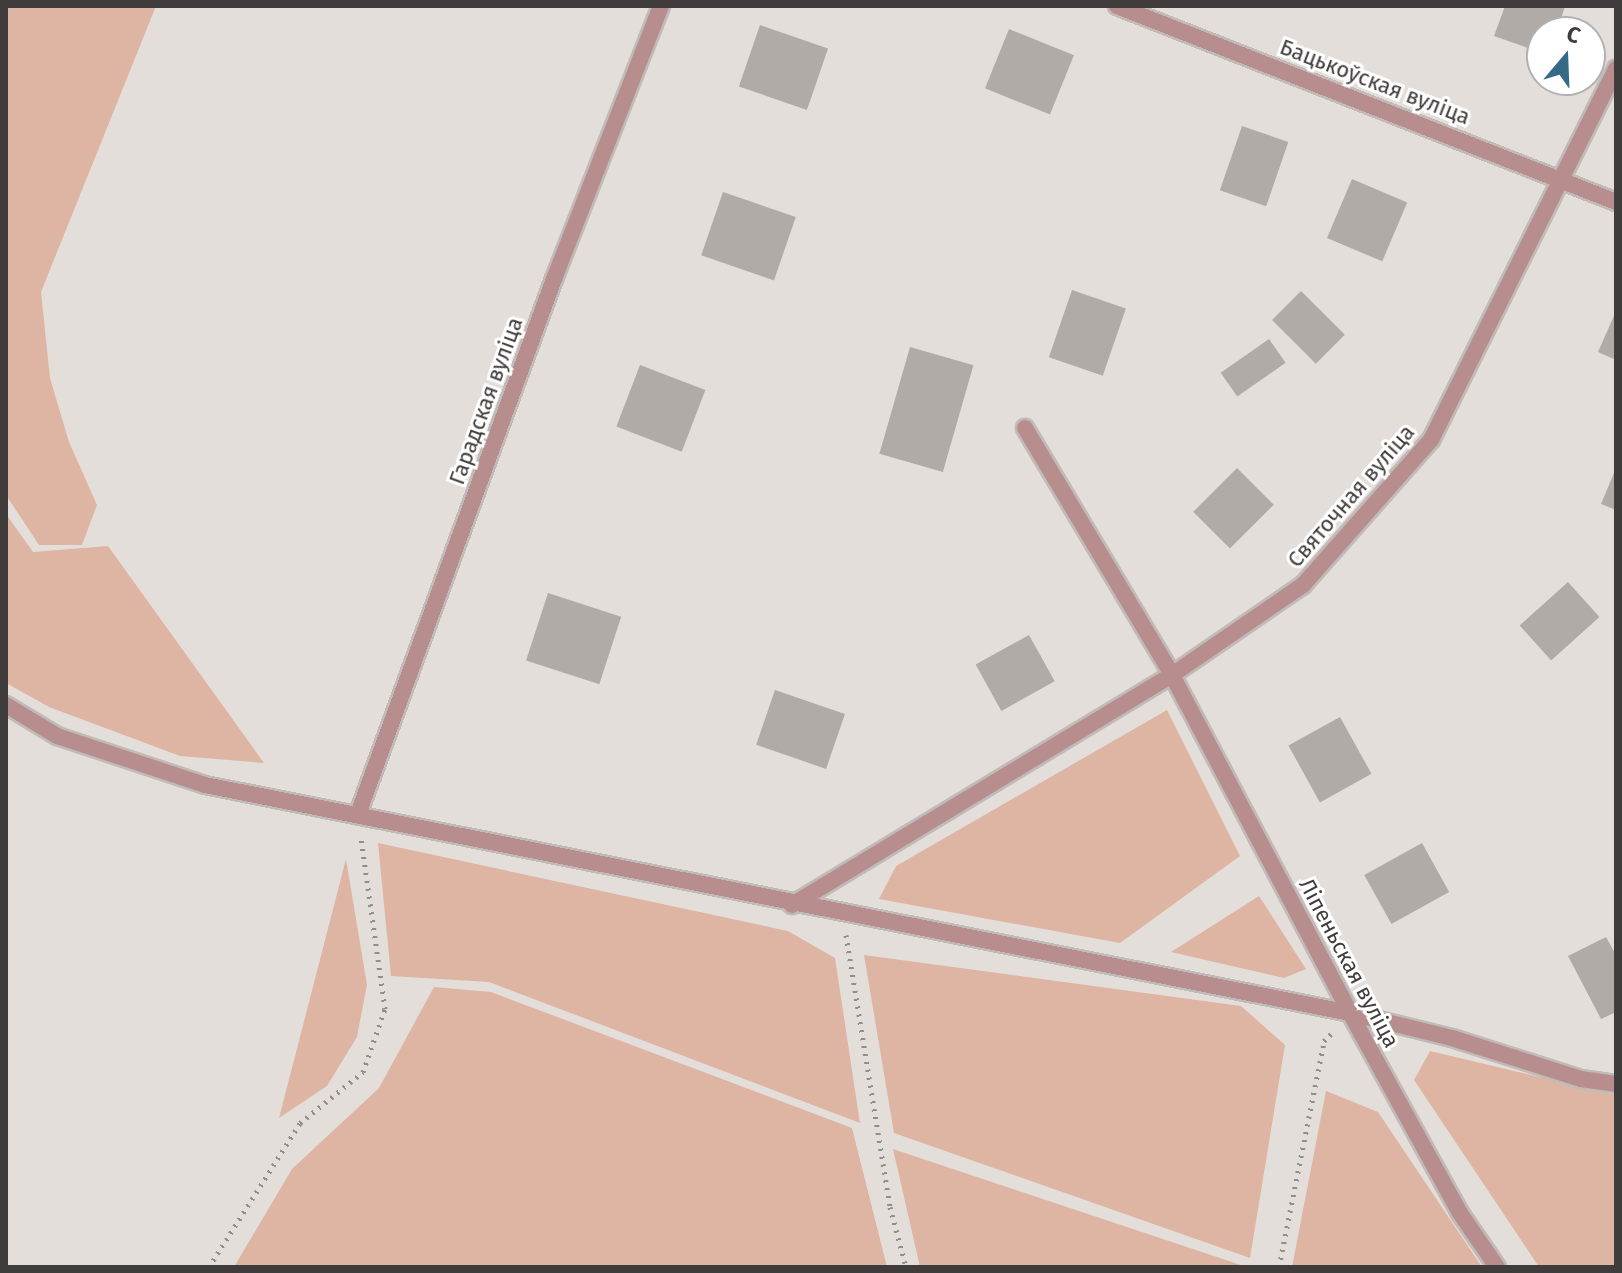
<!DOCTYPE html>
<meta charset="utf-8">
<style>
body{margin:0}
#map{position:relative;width:1622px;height:1273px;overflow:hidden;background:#e4dedb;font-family:"Fira Sans",sans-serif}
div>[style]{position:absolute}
.green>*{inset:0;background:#deb5a2}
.building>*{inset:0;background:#b1aba8;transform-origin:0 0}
.path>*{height:5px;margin-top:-2.5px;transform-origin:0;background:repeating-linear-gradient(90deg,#918d8b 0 2px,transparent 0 8px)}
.roads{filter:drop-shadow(2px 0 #c0bab8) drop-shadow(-2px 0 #c0bab8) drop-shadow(0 2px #c0bab8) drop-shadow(0 -2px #c0bab8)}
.service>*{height:16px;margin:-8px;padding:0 8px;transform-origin:8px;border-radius:8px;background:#b78d8e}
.minor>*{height:16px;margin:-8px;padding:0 8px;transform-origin:8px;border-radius:8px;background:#b78d8e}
span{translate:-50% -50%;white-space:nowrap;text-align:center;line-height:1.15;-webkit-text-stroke:6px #fff;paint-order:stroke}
.street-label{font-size:22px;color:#3f3c3b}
.frame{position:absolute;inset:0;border:8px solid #3f3c3b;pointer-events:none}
.north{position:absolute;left:1526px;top:16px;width:80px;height:80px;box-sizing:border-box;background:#fff;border:2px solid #b2b1b1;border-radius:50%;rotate:19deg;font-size:22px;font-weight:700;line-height:32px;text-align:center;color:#3f3c3b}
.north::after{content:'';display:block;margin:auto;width:28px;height:36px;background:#346a85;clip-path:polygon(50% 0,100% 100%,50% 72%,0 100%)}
</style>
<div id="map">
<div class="green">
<i style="clip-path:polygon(6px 6px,156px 6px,41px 292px,50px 378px,69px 442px,97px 505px,82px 545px,39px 545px,6px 495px)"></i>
<i style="clip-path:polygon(6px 514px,33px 552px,108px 546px,264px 763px,180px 756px,49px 707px,6px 683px)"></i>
<i style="clip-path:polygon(1167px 710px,1240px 856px,1120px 943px,879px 899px,896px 866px)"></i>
<i style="clip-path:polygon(378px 843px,788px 931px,835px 958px,860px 1123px,489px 982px,391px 976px)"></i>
<i style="clip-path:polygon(346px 859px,367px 985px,357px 1037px,327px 1086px,279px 1118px)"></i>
<i style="clip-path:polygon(1259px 896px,1306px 969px,1284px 978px,1171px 952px)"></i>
<i style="clip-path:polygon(864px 955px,1241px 1006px,1285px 1045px,1250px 1258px,894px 1133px)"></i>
<i style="clip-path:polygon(434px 987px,491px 992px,852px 1128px,887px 1267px,234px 1267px,292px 1169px,379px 1088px)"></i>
<i style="clip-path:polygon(1430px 1051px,1616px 1095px,1616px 1267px,1539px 1267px,1414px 1080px)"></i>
<i style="clip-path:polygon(1326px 1091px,1378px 1112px,1482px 1267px,1292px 1267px)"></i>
<i style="clip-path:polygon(893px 1149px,1247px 1267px,920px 1267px)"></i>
</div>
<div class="building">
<i style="clip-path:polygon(1505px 6px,1565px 6px,1557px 32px,1542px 32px,1542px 53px,1494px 36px)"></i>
<i style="left:760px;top:25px;width:72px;height:65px;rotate:19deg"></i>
<i style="left:1009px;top:29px;width:70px;height:64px;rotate:22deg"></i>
<i style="left:1242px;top:126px;width:49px;height:68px;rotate:19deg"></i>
<i style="left:1352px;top:179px;width:60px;height:64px;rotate:23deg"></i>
<i style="left:723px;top:192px;width:77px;height:67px;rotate:19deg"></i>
<i style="left:1072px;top:290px;width:57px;height:71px;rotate:19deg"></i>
<i style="left:1301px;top:291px;width:62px;height:41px;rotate:45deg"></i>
<i style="clip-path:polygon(1616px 311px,1616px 360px,1598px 352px)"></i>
<i style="left:1269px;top:339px;width:29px;height:59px;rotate:55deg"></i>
<i style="left:910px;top:347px;width:66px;height:111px;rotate:16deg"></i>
<i style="left:640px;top:365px;width:70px;height:66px;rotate:21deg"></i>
<i style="left:1237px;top:468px;width:52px;height:62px;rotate:45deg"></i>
<i style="clip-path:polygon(1616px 468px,1616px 510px,1601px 504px)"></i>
<i style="left:1568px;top:582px;width:47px;height:65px;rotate:48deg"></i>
<i style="left:548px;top:593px;width:77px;height:71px;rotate:18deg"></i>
<i style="left:1029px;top:635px;width:53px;height:61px;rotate:61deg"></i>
<i style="left:775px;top:690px;width:74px;height:58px;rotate:19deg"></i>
<i style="left:1340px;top:717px;width:65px;height:59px;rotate:61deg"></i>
<i style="left:1422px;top:843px;width:56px;height:66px;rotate:61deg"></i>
<i style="clip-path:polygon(1606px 937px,1616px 955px,1616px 1012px,1601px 1019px,1568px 956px)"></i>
</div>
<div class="path">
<i style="left:846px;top:935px;width:276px;rotate:80.8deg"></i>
<i style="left:890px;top:1207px;width:62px;rotate:75.1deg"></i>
<i style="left:209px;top:1267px;width:170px;rotate:-57.7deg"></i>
<i style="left:300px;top:1123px;width:81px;rotate:-39deg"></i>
<i style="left:363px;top:1072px;width:67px;rotate:-70.8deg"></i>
<i style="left:385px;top:1009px;width:172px;rotate:-98deg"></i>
<i style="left:1279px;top:1267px;width:230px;rotate:-78.7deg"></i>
<i style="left:1324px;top:1041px;width:13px;rotate:-45deg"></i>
</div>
<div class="roads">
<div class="service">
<i style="left:1025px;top:428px;width:287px;rotate:59.2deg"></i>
</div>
<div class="minor">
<i style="left:1117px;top:6px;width:536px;rotate:21.44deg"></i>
<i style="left:1172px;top:675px;width:382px;rotate:62.2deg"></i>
<i style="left:1350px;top:1013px;width:228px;rotate:61.2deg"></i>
<i style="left:1460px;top:1213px;width:65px;rotate:55.6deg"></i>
<i style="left:6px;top:705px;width:60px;rotate:31.3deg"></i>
<i style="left:57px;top:736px;width:156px;rotate:18.3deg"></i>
<i style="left:205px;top:785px;width:1167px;rotate:11.26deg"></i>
<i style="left:1350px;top:1013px;width:105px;rotate:13.8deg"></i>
<i style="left:1452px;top:1038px;width:135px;rotate:17.6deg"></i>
<i style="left:1581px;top:1079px;width:35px;rotate:8deg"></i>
<i style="left:358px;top:814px;width:570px;rotate:-69.88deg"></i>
<i style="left:554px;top:279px;width:293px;rotate:-68.6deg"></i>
<i style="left:792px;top:905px;width:444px;rotate:-31.2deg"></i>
<i style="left:1172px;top:675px;width:159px;rotate:-34.5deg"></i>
<i style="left:1303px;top:585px;width:193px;rotate:-48.6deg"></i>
<i style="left:1431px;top:440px;width:415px;rotate:-63.5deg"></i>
</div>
</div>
<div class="street-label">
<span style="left:1375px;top:82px;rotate:21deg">Бацькоўская вуліца</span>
<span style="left:486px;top:401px;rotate:-70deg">Гарадская вуліца</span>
<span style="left:1351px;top:496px;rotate:-49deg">Святочная вуліца</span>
<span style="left:1349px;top:963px;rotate:62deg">Ліпеньская вуліца</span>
</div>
<div class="frame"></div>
<div class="north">С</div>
</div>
